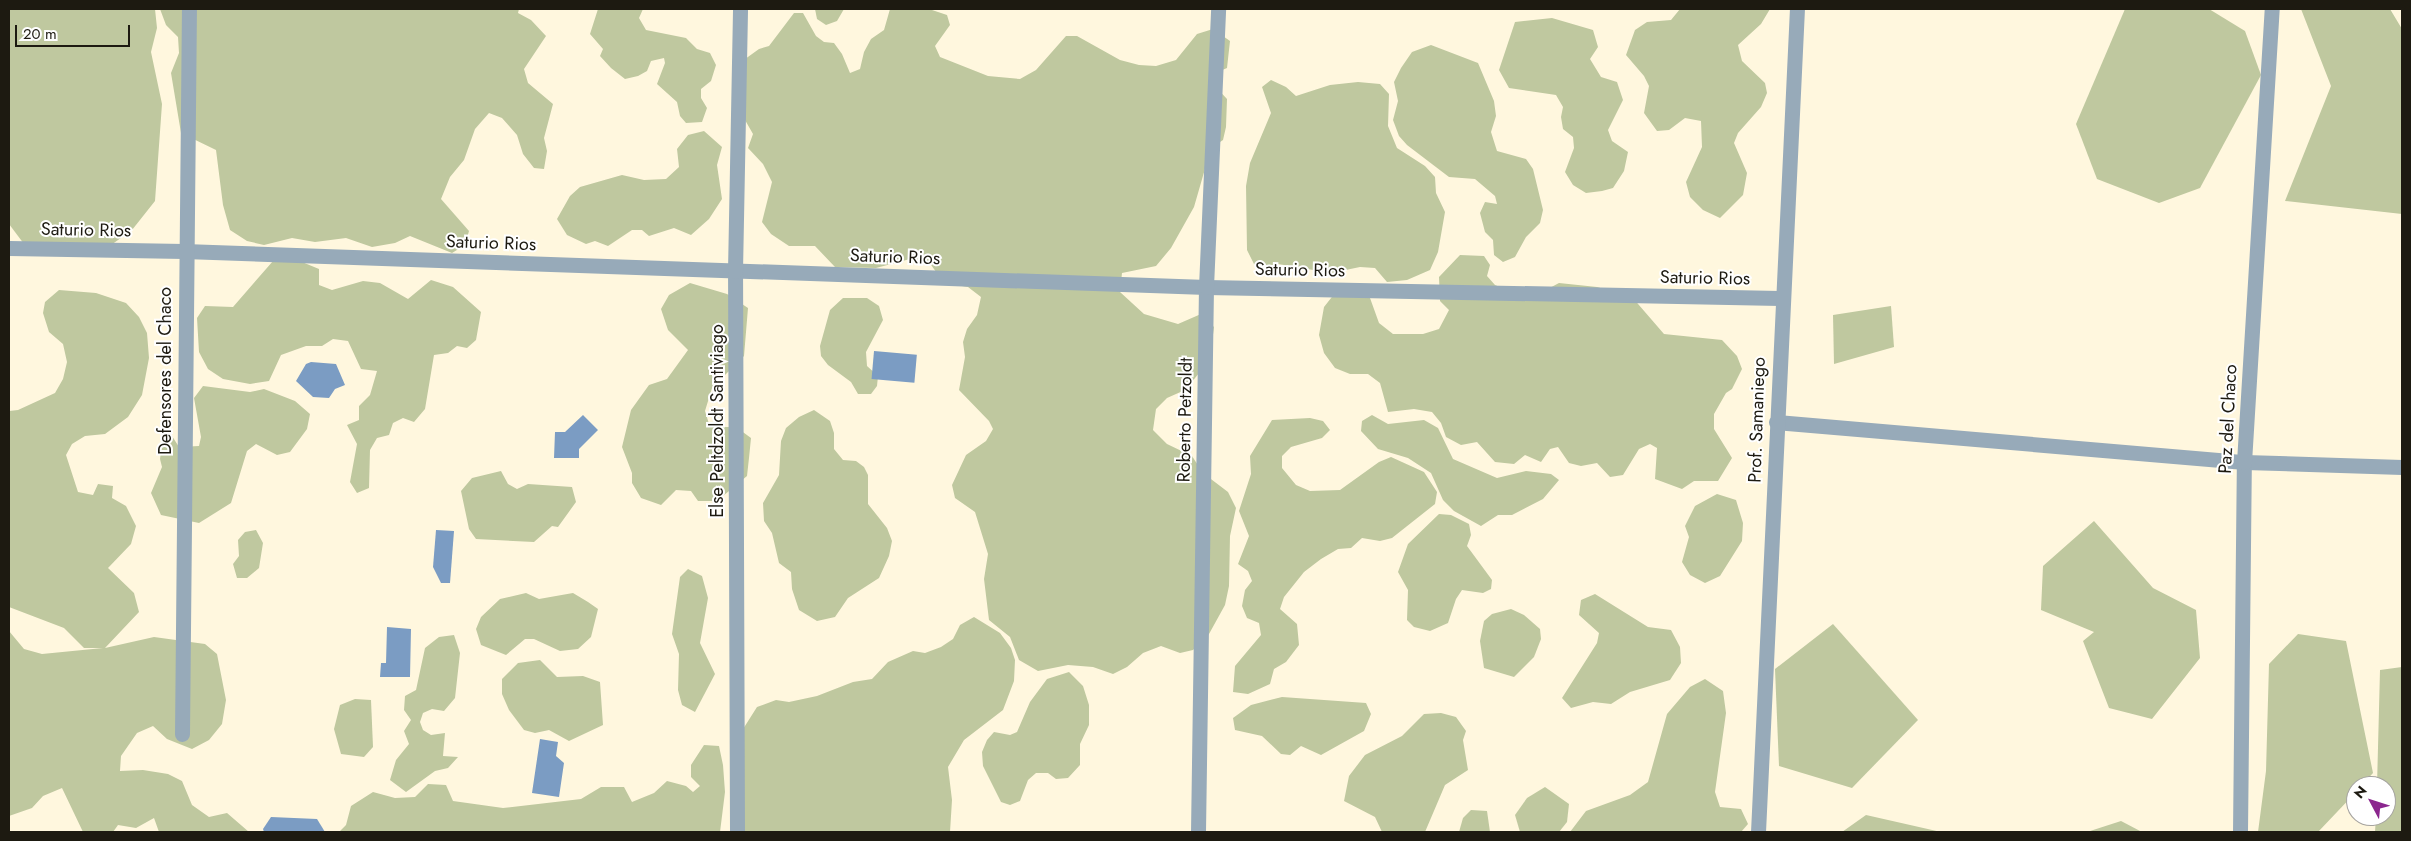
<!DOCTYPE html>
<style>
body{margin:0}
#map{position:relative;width:2411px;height:841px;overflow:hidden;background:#fff7de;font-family:Jost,sans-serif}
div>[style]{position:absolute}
.green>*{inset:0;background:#bfc89f}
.water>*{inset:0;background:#7b9cc3;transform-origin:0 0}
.street>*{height:15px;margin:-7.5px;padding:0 7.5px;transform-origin:7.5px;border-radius:7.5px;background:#97aab9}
span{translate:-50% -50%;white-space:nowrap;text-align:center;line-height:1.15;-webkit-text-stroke:4px #fff;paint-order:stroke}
.street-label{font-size:18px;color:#1d1a11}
.frame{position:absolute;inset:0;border:10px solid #1d1a11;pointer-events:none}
.north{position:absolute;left:2346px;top:776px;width:50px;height:50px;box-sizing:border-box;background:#fff;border:1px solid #a5a3a0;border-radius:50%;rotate:310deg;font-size:14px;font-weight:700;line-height:20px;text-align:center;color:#1d1a11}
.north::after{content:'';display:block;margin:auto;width:18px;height:22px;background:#8b268e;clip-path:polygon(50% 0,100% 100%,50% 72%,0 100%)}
.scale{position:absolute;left:15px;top:25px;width:115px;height:22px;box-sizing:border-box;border:2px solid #1d1a11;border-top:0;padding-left:6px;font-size:15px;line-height:18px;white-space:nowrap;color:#1d1a11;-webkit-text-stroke:4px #fff;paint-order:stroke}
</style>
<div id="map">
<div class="green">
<i style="clip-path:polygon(9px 9px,155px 9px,157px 28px,151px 52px,162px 104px,155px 201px,132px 230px,104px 250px,27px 248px,9px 224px)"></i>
<i style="clip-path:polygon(160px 9px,519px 9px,518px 13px,531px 20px,546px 36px,524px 69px,528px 83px,553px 104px,544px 138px,547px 151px,544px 169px,534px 168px,523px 154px,517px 135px,502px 118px,489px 113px,475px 129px,464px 160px,450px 177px,441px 199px,469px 231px,465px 245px,452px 253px,410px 236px,395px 243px,372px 247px,346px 238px,315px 242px,292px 238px,264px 245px,247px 241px,230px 230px,223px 205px,216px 150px,181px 133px,171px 73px,179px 53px,178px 37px,166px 25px)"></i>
<i style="clip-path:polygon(598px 9px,643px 9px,639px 18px,646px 30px,686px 38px,697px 49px,710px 53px,716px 65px,711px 81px,701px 89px,701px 98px,707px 108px,702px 122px,686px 123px,680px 116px,677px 102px,657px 84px,665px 63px,664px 58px,651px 61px,647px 71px,638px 76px,625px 79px,611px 68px,600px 56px,603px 49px,590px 34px)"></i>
<i style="clip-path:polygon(815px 9px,844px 9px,837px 21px,826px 25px,817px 19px)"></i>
<i style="clip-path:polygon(890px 9px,929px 9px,947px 15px,950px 25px,935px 46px,940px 57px,988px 76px,1020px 79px,1036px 70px,1066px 36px,1077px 36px,1120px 60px,1139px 65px,1156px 66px,1176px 60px,1197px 34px,1213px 29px,1230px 41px,1227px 68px,1213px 74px,1214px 85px,1227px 99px,1226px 127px,1223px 140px,1211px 148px,1194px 207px,1171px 248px,1156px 266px,1122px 273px,1120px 292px,1144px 314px,1178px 324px,1201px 314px,1214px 327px,1212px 342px,1200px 372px,1185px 390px,1167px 398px,1156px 409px,1153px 430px,1167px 444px,1192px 456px,1203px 473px,1228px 492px,1236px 508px,1230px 536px,1229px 586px,1225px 605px,1209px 634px,1193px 650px,1180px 653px,1161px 646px,1143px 653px,1127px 667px,1113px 674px,1093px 667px,1068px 665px,1038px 671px,1019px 660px,1010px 637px,989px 620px,984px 579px,988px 554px,975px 512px,955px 498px,952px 485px,966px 455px,986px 441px,993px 429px,989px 421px,959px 390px,965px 357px,963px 342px,967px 329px,977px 315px,981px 297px,968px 287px,944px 283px,929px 262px,910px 259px,876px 268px,835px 267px,815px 246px,789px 246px,771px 234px,762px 222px,772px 182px,763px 164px,748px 148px,753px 134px,745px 120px,734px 67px,759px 49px,769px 46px,794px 13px,803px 13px,816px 36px,824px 42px,834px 43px,842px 54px,850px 73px,860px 69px,864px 52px,871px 39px,884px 30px)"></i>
<i style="clip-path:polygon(1680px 9px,1770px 9px,1761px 24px,1738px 45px,1742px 61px,1765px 83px,1767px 93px,1761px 107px,1738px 133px,1734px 143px,1747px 173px,1743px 195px,1720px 218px,1703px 210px,1690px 197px,1686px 182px,1702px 147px,1701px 121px,1685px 118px,1669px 130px,1657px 131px,1644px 113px,1649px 86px,1644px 76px,1626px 55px,1635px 30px,1647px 22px,1671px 20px)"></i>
<i style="clip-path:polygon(2125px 9px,2209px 9px,2245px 31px,2261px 75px,2200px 188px,2159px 203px,2097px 179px,2076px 124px)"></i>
<i style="clip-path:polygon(2301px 9px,2390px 9px,2402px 29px,2402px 214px,2285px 201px,2331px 86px)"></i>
<i style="clip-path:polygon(1552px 18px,1593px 30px,1598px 47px,1590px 59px,1601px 77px,1617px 82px,1623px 100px,1608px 130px,1612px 141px,1628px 152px,1624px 171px,1613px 188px,1602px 191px,1586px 193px,1573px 185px,1565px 172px,1574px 148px,1573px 137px,1563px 129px,1561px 117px,1563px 107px,1556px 95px,1509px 88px,1499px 70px,1515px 22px)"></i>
<i style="clip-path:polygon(1431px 45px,1478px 63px,1494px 101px,1496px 116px,1491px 132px,1497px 151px,1526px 159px,1533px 169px,1543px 210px,1540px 223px,1526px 237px,1515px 257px,1503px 262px,1494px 255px,1493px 240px,1485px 232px,1480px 213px,1485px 202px,1497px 204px,1495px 196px,1475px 179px,1449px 177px,1407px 145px,1399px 136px,1393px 120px,1398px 101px,1394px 82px,1401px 68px,1412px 52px)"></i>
<i style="clip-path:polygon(1271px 80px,1286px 87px,1296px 96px,1330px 85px,1358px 82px,1380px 84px,1389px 94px,1388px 126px,1397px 148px,1425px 166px,1435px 177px,1436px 193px,1445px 212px,1438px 252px,1430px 270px,1407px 280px,1387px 282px,1375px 268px,1360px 267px,1331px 273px,1278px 264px,1266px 270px,1254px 264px,1247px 250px,1246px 186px,1250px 163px,1271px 113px,1262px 87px)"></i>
<i style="clip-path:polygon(704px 131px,722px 147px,717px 165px,722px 199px,709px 219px,691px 235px,674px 228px,649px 236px,642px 230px,632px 230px,608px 246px,595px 241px,586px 244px,567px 235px,557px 219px,570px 196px,580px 187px,622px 175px,644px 180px,666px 179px,679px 167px,677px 149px,688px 135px)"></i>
<i style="clip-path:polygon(1460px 255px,1484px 256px,1490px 265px,1487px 276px,1495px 285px,1514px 293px,1544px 291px,1559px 283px,1597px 287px,1632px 297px,1664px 334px,1722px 340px,1737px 356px,1742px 369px,1732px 389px,1726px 393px,1714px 414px,1714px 429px,1732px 458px,1718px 481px,1694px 481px,1682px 489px,1655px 479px,1657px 448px,1650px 444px,1639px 449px,1623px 475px,1610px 477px,1597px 463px,1581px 466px,1569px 463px,1558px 447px,1550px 449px,1541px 462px,1525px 455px,1514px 464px,1495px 462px,1477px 442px,1461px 445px,1446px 437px,1441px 423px,1432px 412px,1414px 409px,1388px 412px,1380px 383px,1368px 374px,1350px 374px,1335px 368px,1324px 353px,1319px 335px,1324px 307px,1335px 293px,1370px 298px,1379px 323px,1393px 334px,1423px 334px,1439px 329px,1449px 310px,1440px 301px,1439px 277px)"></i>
<i style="clip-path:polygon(273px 261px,302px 262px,319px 269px,319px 285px,332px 290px,363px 281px,380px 283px,408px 299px,431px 280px,453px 287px,481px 312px,476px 340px,467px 348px,457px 346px,448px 353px,434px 355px,425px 409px,414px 422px,403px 418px,393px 423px,389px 435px,377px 438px,370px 450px,369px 488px,357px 493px,350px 482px,357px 444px,347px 425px,359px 420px,359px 406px,370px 395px,377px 371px,361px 369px,348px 341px,333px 339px,322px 346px,306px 346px,281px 355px,269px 381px,250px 384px,223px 379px,208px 369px,199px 352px,197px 318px,205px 306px,233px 307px)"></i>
<i style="clip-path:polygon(690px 283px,727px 294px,748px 308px,744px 356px,712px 388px,705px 411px,710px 427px,736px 427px,751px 438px,749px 458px,747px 476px,717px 501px,698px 501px,691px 491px,676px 490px,661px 505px,641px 498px,632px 483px,632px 473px,622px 447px,631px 410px,649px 385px,667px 379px,688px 350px,668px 330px,661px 309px,669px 295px)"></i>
<i style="clip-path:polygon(59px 290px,96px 293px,126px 303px,139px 317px,147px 333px,149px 358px,142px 395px,128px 417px,105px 434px,85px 436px,72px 444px,66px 455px,78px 492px,93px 495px,98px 484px,113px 486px,112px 498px,126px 506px,136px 526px,131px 544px,108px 568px,134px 593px,139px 612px,105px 648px,154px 637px,205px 644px,217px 654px,226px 700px,222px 724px,209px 740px,192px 749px,167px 739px,153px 726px,137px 733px,121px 756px,120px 771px,143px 770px,168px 774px,182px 781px,192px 805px,209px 817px,227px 813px,249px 832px,159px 832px,154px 818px,136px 828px,118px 825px,113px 832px,83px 832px,62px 788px,43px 796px,32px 808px,9px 816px,9px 631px,24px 649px,42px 654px,103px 648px,84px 648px,64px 628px,9px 607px,9px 411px,18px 410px,55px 393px,63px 379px,67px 362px,63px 344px,49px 332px,43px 313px,45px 302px)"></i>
<i style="clip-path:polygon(843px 298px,867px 298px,879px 306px,883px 320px,866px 352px,867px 366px,878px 376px,877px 386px,871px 394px,858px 394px,851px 382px,828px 365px,821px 356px,820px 346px,830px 310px)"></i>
<i style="clip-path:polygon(1891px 306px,1894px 347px,1834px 364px,1833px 315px)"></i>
<i style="clip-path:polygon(203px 386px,250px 392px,264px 389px,295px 401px,310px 414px,307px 429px,290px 452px,277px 455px,256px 444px,247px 451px,231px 503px,199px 523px,161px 515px,151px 493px,162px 467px,160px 459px,162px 443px,172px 436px,179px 447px,199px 446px,201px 437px,194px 398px)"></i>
<i style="clip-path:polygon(814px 410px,830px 421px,834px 433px,834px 449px,843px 460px,856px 461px,864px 467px,868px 475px,868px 504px,887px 528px,892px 541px,889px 556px,879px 578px,848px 598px,835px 617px,817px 621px,799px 610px,792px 589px,791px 572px,779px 563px,772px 533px,764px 521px,763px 503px,779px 475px,781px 441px,786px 428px,799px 417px)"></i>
<i style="clip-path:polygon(1372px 415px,1388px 424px,1424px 420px,1438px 428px,1453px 459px,1497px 478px,1526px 471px,1551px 474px,1559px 480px,1543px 499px,1512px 515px,1498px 515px,1481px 526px,1454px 511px,1443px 500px,1431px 473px,1408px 458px,1378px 449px,1361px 431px,1362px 421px)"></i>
<i style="clip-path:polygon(1310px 418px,1323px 421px,1330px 430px,1322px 438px,1291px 447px,1282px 456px,1282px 468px,1296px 485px,1310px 491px,1340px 490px,1379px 462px,1391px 457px,1424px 472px,1437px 492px,1435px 504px,1392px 538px,1380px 541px,1362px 538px,1351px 548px,1338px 549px,1321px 559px,1304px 572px,1284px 597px,1280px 609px,1297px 624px,1299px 645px,1286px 662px,1274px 669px,1270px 684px,1248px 694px,1233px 692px,1235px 666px,1261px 635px,1259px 623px,1247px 618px,1242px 606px,1245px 590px,1252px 581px,1248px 571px,1238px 564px,1249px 536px,1239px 511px,1251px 474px,1250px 456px,1272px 420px)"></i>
<i style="clip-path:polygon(501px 471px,508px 484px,517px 489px,528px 484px,572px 487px,576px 502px,558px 527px,552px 526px,534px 542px,476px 539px,469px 529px,461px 491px,472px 478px)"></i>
<i style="clip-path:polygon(1717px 494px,1736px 500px,1743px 523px,1742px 541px,1720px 576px,1705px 583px,1690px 575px,1682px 562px,1689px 537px,1685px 526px,1695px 506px)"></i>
<i style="clip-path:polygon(1439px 514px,1451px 515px,1469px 524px,1471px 535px,1467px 546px,1492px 580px,1491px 589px,1483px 593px,1462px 590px,1456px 599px,1448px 623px,1430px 631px,1414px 627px,1407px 620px,1408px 590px,1398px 572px,1408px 544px)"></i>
<i style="clip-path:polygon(2094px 521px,2153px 588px,2196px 610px,2200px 658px,2152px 719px,2109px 708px,2083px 641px,2094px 632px,2041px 610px,2043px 566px)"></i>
<i style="clip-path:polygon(256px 530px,263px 543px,259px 568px,247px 578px,237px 578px,233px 564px,239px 556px,238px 540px,245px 532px)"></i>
<i style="clip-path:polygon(688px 569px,702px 576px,708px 598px,700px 643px,715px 674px,695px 712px,682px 705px,678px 690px,679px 654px,672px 634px,680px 577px)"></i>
<i style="clip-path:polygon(526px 593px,539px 599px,573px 593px,588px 602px,598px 609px,591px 637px,578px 649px,560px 651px,534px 639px,525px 639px,506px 655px,481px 645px,476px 629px,481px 617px,500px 599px)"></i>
<i style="clip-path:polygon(1595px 594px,1648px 627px,1671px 630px,1680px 647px,1681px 663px,1670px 680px,1630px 692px,1611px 704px,1593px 702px,1571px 708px,1562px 698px,1597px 643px,1599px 633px,1579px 615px,1581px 600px)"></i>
<i style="clip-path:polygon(1511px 609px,1524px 615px,1540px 629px,1541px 639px,1534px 657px,1514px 677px,1484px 668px,1480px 641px,1484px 621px,1492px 614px)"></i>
<i style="clip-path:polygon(974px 617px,1000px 633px,1011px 648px,1015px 660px,1014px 681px,1003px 710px,964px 740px,948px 767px,952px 800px,950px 832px,739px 832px,738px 737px,757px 707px,776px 700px,789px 702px,817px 696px,853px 682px,872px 679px,888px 662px,913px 651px,925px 653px,941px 647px,953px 639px,960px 625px)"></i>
<i style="clip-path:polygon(1833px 624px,1918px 720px,1852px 788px,1779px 766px,1775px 669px)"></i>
<i style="clip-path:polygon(2298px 634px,2346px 641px,2373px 773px,2361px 786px,2356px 786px,2356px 792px,2318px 832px,2258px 832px,2266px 771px,2269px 664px)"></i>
<i style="clip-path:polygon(454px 635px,460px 653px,455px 698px,444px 711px,432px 709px,423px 713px,420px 722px,423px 730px,431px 735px,445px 733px,443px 756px,458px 757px,448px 768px,435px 771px,406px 792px,390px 780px,396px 760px,409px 744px,404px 731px,411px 720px,404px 710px,405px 696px,416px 690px,425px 648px,439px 637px)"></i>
<i style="clip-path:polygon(540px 660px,557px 677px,583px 676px,600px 682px,603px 725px,569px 741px,549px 730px,535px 733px,524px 730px,509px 710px,502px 694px,502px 679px,518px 663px)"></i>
<i style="clip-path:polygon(2402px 667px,2402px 832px,2375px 832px,2376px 816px,2386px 816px,2386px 786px,2377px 786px,2380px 670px)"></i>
<i style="clip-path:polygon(1069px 672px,1083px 686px,1089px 705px,1089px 725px,1080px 744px,1080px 765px,1068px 778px,1056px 779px,1048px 773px,1036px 773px,1028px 780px,1020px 801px,1010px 805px,1001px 802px,983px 766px,982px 752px,987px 740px,994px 732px,1010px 735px,1017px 732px,1030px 702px,1047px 679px)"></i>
<i style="clip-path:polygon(1705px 679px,1723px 691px,1726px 713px,1715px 792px,1720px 807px,1741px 809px,1748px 824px,1741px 832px,1570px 832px,1586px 811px,1630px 795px,1648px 782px,1667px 714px,1690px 687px)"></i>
<i style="clip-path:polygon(1282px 697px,1366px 703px,1371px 714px,1364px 731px,1321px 755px,1301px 746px,1290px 755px,1281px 754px,1262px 736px,1235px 730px,1233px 718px,1251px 705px)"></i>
<i style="clip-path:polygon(355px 699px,371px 700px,373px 747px,364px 757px,341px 754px,334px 729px,340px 705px)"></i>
<i style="clip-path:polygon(1441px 713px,1456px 717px,1466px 731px,1463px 740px,1468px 770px,1445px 785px,1425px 832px,1382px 832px,1375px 817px,1344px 801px,1349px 776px,1365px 755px,1402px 736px,1424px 714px)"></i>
<i style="clip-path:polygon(704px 745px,719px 746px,723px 765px,725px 792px,720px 832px,339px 832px,346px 825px,351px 806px,373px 792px,395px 798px,415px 797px,428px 784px,446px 785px,453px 801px,503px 808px,581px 799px,601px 787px,624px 787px,632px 802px,654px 793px,667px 781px,686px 786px,693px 792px,700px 786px,691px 777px,691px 765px)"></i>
<i style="clip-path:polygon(1545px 787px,1569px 804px,1567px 822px,1559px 832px,1520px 832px,1515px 815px,1527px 798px)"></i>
<i style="clip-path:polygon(1471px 810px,1487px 811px,1490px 832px,1459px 832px,1463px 818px)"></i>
<i style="clip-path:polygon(1866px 815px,1941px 832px,1842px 832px)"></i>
<i style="clip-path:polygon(2121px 821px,2142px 832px,2087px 832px)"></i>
</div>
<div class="water">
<i style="left:874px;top:351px;width:43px;height:28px;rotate:5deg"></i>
<i style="clip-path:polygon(311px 362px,336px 364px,345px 385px,335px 389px,329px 398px,313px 397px,296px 381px,306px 364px)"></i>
<i style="clip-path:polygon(583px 415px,598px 430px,579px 449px,579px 458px,554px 458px,555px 432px,565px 432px)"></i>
<i style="clip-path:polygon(436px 530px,454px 531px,450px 583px,441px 583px,433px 567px)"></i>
<i style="clip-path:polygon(387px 627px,411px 629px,410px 677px,380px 677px,381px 663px,386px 663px)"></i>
<i style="clip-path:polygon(540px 739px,558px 742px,556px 756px,564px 763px,559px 797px,532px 793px)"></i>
<i style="clip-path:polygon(271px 817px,317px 819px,325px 832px,264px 832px,263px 829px)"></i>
</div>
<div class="street">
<i style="left:9px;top:248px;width:175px;rotate:1deg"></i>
<i style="left:184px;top:251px;width:1023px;rotate:2.02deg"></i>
<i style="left:1206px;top:287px;width:575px;rotate:1.1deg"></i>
<i style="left:1776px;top:422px;width:470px;rotate:4.9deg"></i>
<i style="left:2244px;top:462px;width:158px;rotate:1.8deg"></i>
<i style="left:182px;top:734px;width:725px;rotate:-89.45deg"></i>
<i style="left:737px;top:832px;width:561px;rotate:-90.2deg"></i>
<i style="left:735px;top:271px;width:262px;rotate:-88.9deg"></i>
<i style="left:1198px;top:832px;width:545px;rotate:-89.16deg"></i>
<i style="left:1206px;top:287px;width:278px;rotate:-87.5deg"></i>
<i style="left:1758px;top:832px;width:824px;rotate:-87.29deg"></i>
<i style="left:2240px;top:832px;width:370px;rotate:-89.4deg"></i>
<i style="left:2244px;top:462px;width:454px;rotate:-86.5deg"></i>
</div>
<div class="street-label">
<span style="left:86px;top:230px;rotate:1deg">Saturio Rios</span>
<span style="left:491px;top:243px;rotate:2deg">Saturio Rios</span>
<span style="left:895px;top:257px;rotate:2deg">Saturio Rios</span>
<span style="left:1300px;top:270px;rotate:1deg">Saturio Rios</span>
<span style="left:1705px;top:278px;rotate:1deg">Saturio Rios</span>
<span style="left:165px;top:371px;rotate:-90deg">Defensores del Chaco</span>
<span style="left:2228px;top:419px;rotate:-87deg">Paz del Chaco</span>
<span style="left:1185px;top:420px;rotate:-89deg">Roberto Petzoldt</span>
<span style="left:1757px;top:420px;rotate:-88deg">Prof. Samaniego</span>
<span style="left:717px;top:421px;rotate:-90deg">Else Peltdzoldt Santiviago</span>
</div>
<div class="frame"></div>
<div class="north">N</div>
<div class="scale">20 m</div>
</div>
